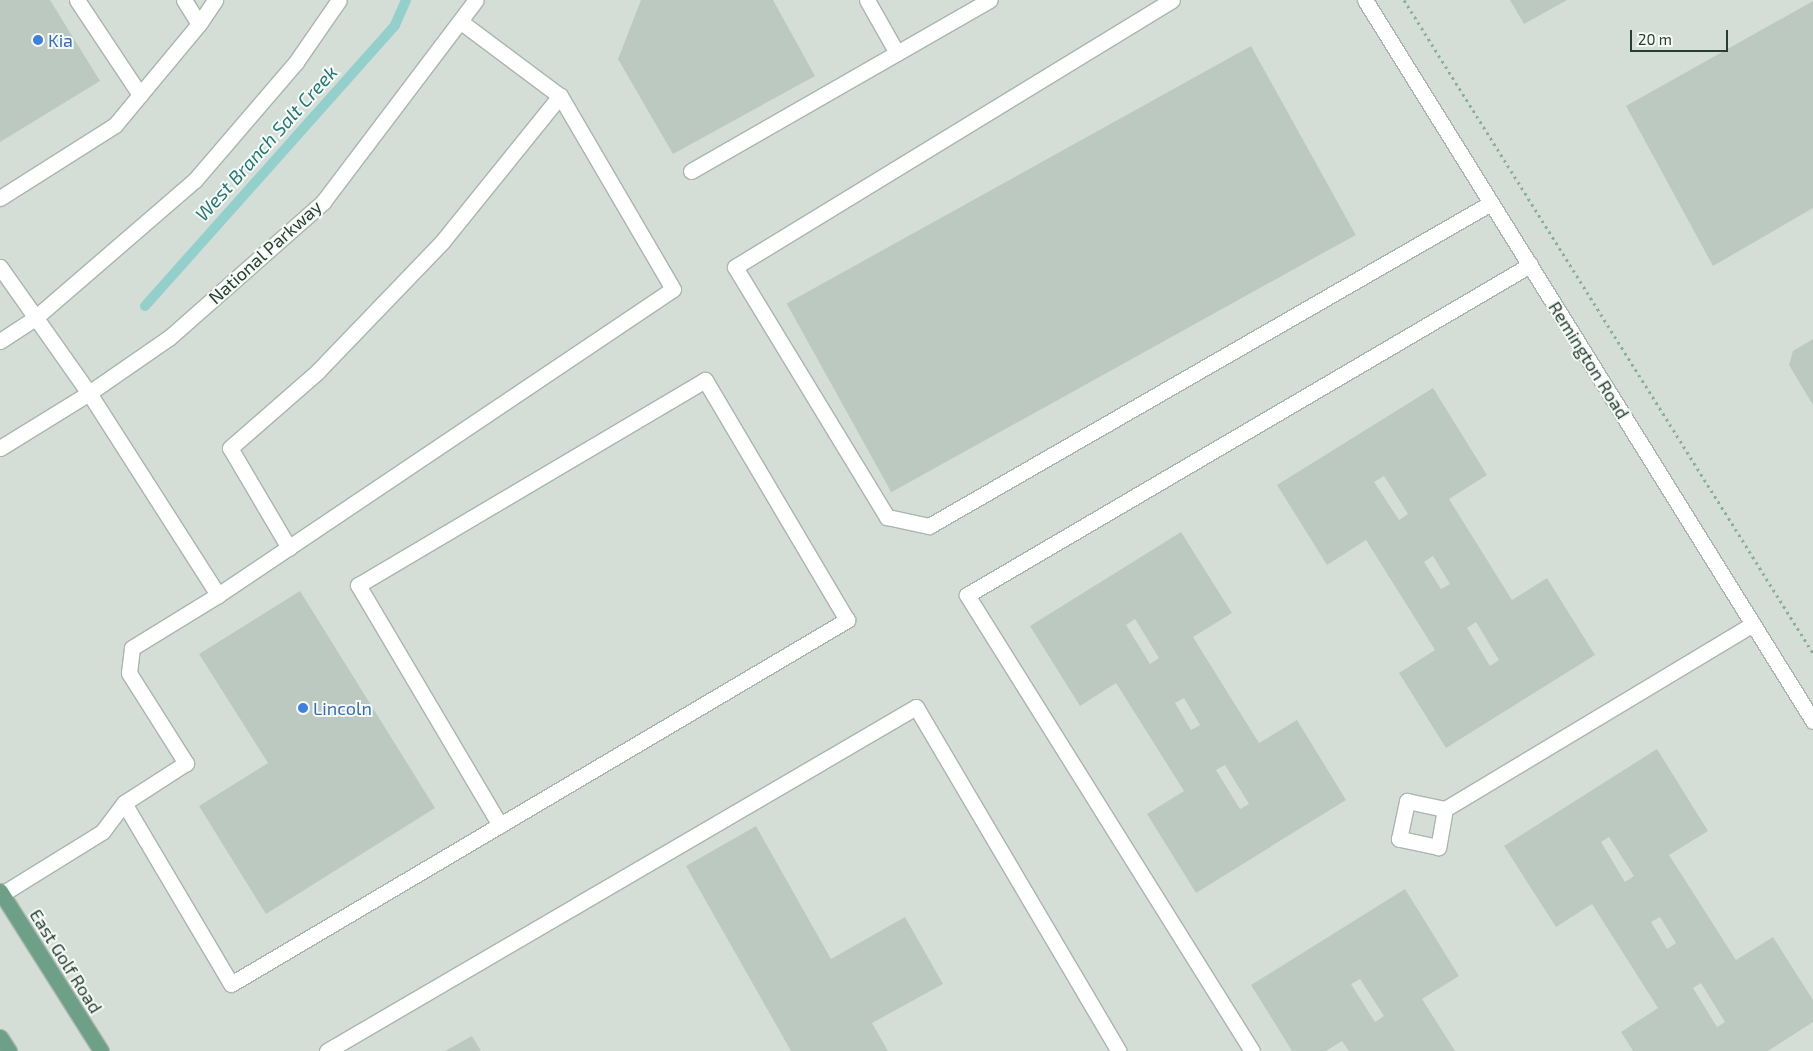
<!DOCTYPE html>
<style>
body{margin:0}
#map{position:relative;width:1813px;height:1051px;overflow:hidden;background:#e6eee9;font-family:"Exo 2",sans-serif}
div>[style]{position:absolute}
.built>*{inset:0;background:#d4ded7;transform-origin:0 0}
.stream>*{height:10px;margin:-5px;padding:0 5px;transform-origin:5px;border-radius:5px;background:#93cfcb}
.building>*{inset:0;background:#bcc9c1;transform-origin:0 0}
.path>*{height:3px;margin-top:-1.5px;transform-origin:0;background:repeating-linear-gradient(90deg,#89b09b 0 2.5px,transparent 0 6.5px)}
.roads{filter:drop-shadow(1px 0 #a9b6af) drop-shadow(-1px 0 #a9b6af) drop-shadow(0 1px #a9b6af) drop-shadow(0 -1px #a9b6af)}
.minor>*{height:15px;margin:-7.5px;padding:0 7.5px;transform-origin:7.5px;border-radius:7.5px;background:#fff}
.major>*{height:15px;margin:-7.5px;padding:0 7.5px;transform-origin:7.5px;border-radius:7.5px;background:#6ea088}
.dots>*{width:14px;height:14px;translate:-50% -50%;box-sizing:border-box;border:2px solid #f7fbf8;border-radius:50%}
span{translate:-50% -50%;white-space:nowrap;text-align:center;line-height:1.15;-webkit-text-stroke:4px #f7fbf8;paint-order:stroke}
.shop-label{font-size:18px;color:#366cbe}
.left{translate:0 -50%;text-align:left}
.street-label{font-size:18px;color:#263f33}
.water-label{font-size:19px;color:#237873;font-style:italic}
.scale{position:absolute;left:1630px;top:30px;width:98px;height:22px;box-sizing:border-box;border:2px solid #263f33;border-top:0;padding-left:6px;font-size:15px;line-height:18px;white-space:nowrap;color:#263f33;-webkit-text-stroke:4px #f7fbf8;paint-order:stroke}
</style>
<div id="map">
<div class="built">
<i style="left:0;top:0;width:1813px;height:1051px"></i>
</div>
<div class="stream">
<i style="left:145px;top:306px;width:376px;rotate:-48.3deg"></i>
<i style="left:395px;top:25px;width:27px;rotate:-66deg"></i>
</div>
<div class="building">
<i style="clip-path:polygon(0 0,50px 0,100px 81px,0 142px)"></i>
<i style="clip-path:polygon(641px 0,773px 0,815px 76px,673px 154px,618px 59px)"></i>
<i style="clip-path:polygon(1510px 0,1567px 0,1524px 24px)"></i>
<i style="clip-path:polygon(1813px 1px,1813px 208px,1713px 266px,1626px 106px)"></i>
<i style="left:1251px;top:46px;width:216px;height:531px;rotate:61deg"></i>
<i style="clip-path:polygon(1813px 339px,1813px 405px,1789px 365px,1793px 351px)"></i>
<i style="clip-path:polygon(evenodd,1433px 388px,1487px 475px,1449px 499px,1512px 600px,1547px 578px,1595px 655px,1446px 748px,1399px 673px,1435px 650px,1366px 540px,1327px 565px,1277px 485px,1433px 388px,1384px 476px,1408px 514px,1399px 520px,1374px 482px,1384px 476px,1433px 388px,1433px 556px,1450px 584px,1441px 589px,1424px 562px,1433px 556px,1433px 388px,1476px 622px,1499px 660px,1490px 666px,1467px 628px,1476px 622px)"></i>
<i style="clip-path:polygon(evenodd,1181px 532px,1232px 613px,1193px 637px,1259px 743px,1297px 720px,1346px 800px,1196px 893px,1147px 814px,1184px 791px,1116px 683px,1080px 706px,1030px 626px,1181px 532px,1135px 619px,1159px 658px,1150px 664px,1126px 625px,1135px 619px,1181px 532px,1184px 698px,1200px 725px,1191px 730px,1175px 703px,1184px 698px,1181px 532px,1225px 765px,1249px 804px,1240px 809px,1216px 770px,1225px 765px)"></i>
<i style="clip-path:polygon(300px 591px,435px 808px,266px 914px,199px 806px,268px 763px,199px 654px)"></i>
<i style="clip-path:polygon(evenodd,1657px 749px,1708px 831px,1669px 855px,1736px 960px,1773px 937px,1813px 1000px,1813px 1022px,1768px 1051px,1633px 1051px,1621px 1032px,1658px 1008px,1592px 904px,1556px 927px,1504px 846px,1657px 749px,1609px 837px,1634px 876px,1625px 882px,1601px 842px,1609px 837px,1657px 749px,1660px 917px,1676px 943px,1667px 949px,1651px 922px,1660px 917px,1657px 749px,1701px 983px,1725px 1022px,1717px 1027px,1693px 988px,1701px 983px)"></i>
<i style="clip-path:polygon(756px 826px,831px 959px,905px 917px,943px 984px,872px 1023px,888px 1051px,791px 1051px,686px 866px)"></i>
<i style="clip-path:polygon(evenodd,1405px 889px,1459px 976px,1422px 999px,1455px 1051px,1349px 1051px,1342px 1041px,1326px 1051px,1292px 1051px,1251px 985px,1405px 889px,1360px 979px,1384px 1016px,1375px 1022px,1351px 984px,1360px 979px)"></i>
<i style="clip-path:polygon(472px 1036px,481px 1051px,445px 1051px)"></i>
</div>
<div class="path">
<i style="left:1404px;top:0;width:771px;rotate:57.94deg"></i>
</div>
<div class="roads">
<div class="minor">
<i style="left:77px;top:0;width:114px;rotate:56.4deg"></i>
<i style="left:184px;top:0;width:28px;rotate:58deg"></i>
<i style="left:867px;top:0;width:61px;rotate:60.5deg"></i>
<i style="left:1172px;top:0;width:512px;rotate:148.58deg"></i>
<i style="left:735px;top:267px;width:293px;rotate:58.7deg"></i>
<i style="left:887px;top:517px;width:43px;rotate:12.1deg"></i>
<i style="left:929px;top:526px;width:648px;rotate:-29.89deg"></i>
<i style="left:1365px;top:0;width:849px;rotate:58.14deg"></i>
<i style="left:691px;top:171px;width:344px;rotate:-29.8deg"></i>
<i style="left:0;top:198px;width:136px;rotate:-32.4deg"></i>
<i style="left:115px;top:125px;width:131px;rotate:-50.3deg"></i>
<i style="left:199px;top:24px;width:29px;rotate:-56deg"></i>
<i style="left:0;top:267px;width:154px;rotate:54.8deg"></i>
<i style="left:89px;top:393px;width:240px;rotate:57.4deg"></i>
<i style="left:218px;top:595px;width:101px;rotate:148.4deg"></i>
<i style="left:132px;top:648px;width:25px;rotate:97deg"></i>
<i style="left:129px;top:673px;width:107px;rotate:57.7deg"></i>
<i style="left:186px;top:763px;width:74px;rotate:147.2deg"></i>
<i style="left:124px;top:803px;width:36px;rotate:127deg"></i>
<i style="left:102px;top:832px;width:118px;rotate:148.2deg"></i>
<i style="left:0;top:341px;width:42px;rotate:-33.3deg"></i>
<i style="left:35px;top:318px;width:211px;rotate:-40.8deg"></i>
<i style="left:195px;top:180px;width:155px;rotate:-49.4deg"></i>
<i style="left:296px;top:62px;width:75px;rotate:-55.3deg"></i>
<i style="left:0;top:448px;width:105px;rotate:-31.7deg"></i>
<i style="left:89px;top:393px;width:98px;rotate:-34.7deg"></i>
<i style="left:170px;top:337px;width:204px;rotate:-41.4deg"></i>
<i style="left:323px;top:202px;width:253px;rotate:-52.9deg"></i>
<i style="left:289px;top:548px;width:116px;rotate:-120.5deg"></i>
<i style="left:230px;top:448px;width:116px;rotate:-41.1deg"></i>
<i style="left:317px;top:372px;width:180px;rotate:-46.1deg"></i>
<i style="left:442px;top:242px;width:188px;rotate:-51.1deg"></i>
<i style="left:218px;top:595px;width:548px;rotate:-33.92deg"></i>
<i style="left:673px;top:289px;width:224px;rotate:-120.3deg"></i>
<i style="left:560px;top:96px;width:124px;rotate:-143.2deg"></i>
<i style="left:124px;top:803px;width:210px;rotate:59.4deg"></i>
<i style="left:231px;top:984px;width:716px;rotate:-30.58deg"></i>
<i style="left:847px;top:620px;width:279px;rotate:-120.6deg"></i>
<i style="left:705px;top:380px;width:403px;rotate:149.4deg"></i>
<i style="left:358px;top:585px;width:279px;rotate:59.4deg"></i>
<i style="left:1445px;top:809px;width:39px;rotate:100deg"></i>
<i style="left:1438px;top:847px;width:40px;rotate:-168deg"></i>
<i style="left:1399px;top:839px;width:39px;rotate:-78deg"></i>
<i style="left:1407px;top:801px;width:39px;rotate:12deg"></i>
<i style="left:1445px;top:809px;width:359px;rotate:-31deg"></i>
<i style="left:327px;top:1051px;width:682px;rotate:-30.29deg"></i>
<i style="left:916px;top:707px;width:399px;rotate:59.5deg"></i>
<i style="left:1252px;top:1051px;width:538px;rotate:-122.01deg"></i>
<i style="left:967px;top:595px;width:653px;rotate:-30.38deg"></i>
</div>
<div class="major">
<i style="left:0;top:891px;width:189px;rotate:57.7deg"></i>
<i style="left:0;top:1037px;width:17px;rotate:57deg"></i>
</div>
</div>
<div class="dots">
<i style="left:38px;top:40px;background:#3f7fe0"></i>
<i style="left:303px;top:708px;background:#3f7fe0"></i>
</div>
<div class="shop-label">
<span class="left" style="left:48px;top:40px">Kia</span>
<span class="left" style="left:313px;top:708px">Lincoln</span>
</div>
<div class="street-label">
<span style="left:265px;top:252px;rotate:-42deg">National Parkway</span>
<span style="left:1589px;top:360px;rotate:58deg">Remington Road</span>
<span style="left:66px;top:961px;rotate:58deg">East Golf Road</span>
</div>
<div class="water-label">
<span style="left:266px;top:143px;rotate:-48deg">West Branch Salt Creek</span>
</div>
<div class="scale">20 m</div>
</div>
